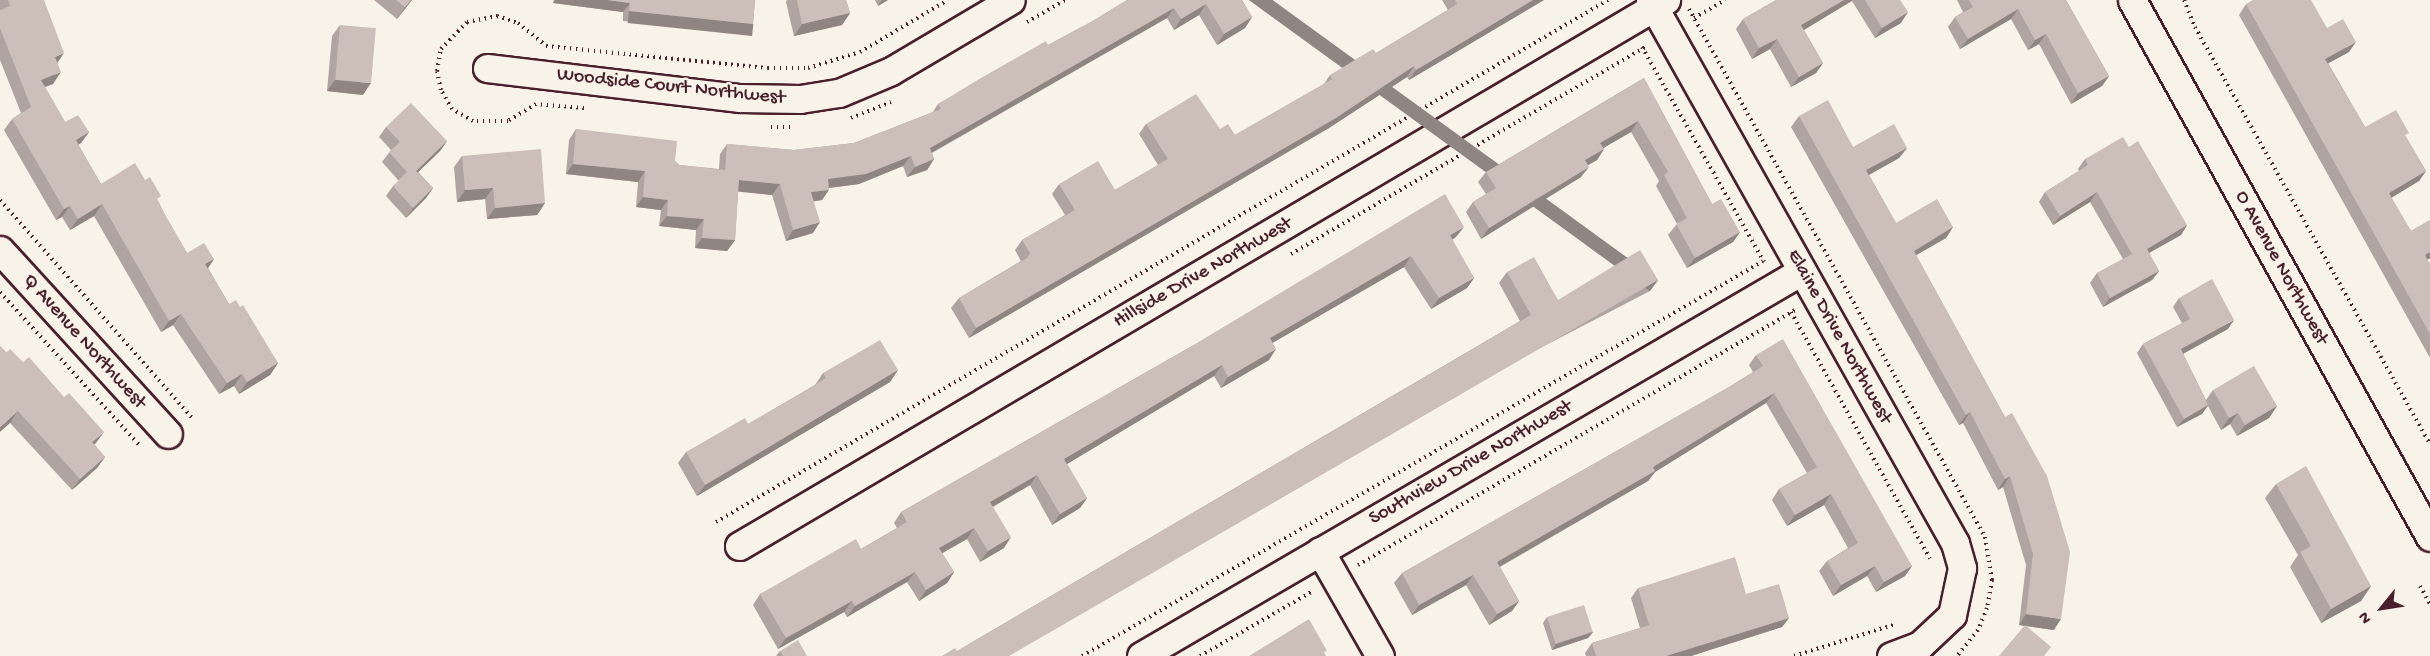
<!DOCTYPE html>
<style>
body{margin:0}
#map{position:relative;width:2430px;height:656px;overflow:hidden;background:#f7f3e8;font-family:"Gochi Hand",sans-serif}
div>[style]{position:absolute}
.path>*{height:4px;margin-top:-2px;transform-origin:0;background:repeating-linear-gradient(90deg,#4a1f2b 0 1.5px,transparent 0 6px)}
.roads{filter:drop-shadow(2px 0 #4a1f2b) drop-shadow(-2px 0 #4a1f2b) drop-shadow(0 2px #4a1f2b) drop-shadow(0 -2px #4a1f2b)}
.minor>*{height:27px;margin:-13.5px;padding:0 13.5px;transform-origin:13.5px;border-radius:13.5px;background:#f7f3e8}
.wall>*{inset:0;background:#afa49f}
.shaded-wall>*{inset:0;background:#8f8682;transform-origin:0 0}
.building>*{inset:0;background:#ccbfb9;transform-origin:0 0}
span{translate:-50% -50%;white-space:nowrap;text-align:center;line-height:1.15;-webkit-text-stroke:5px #f7f3e8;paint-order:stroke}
.street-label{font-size:20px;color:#4a1f2b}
.north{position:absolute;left:2352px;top:578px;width:60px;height:60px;-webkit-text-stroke:4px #f7f3e8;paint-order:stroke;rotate:240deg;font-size:16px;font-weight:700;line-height:24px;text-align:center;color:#4a1f2b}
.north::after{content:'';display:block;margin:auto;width:21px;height:27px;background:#4a1f2b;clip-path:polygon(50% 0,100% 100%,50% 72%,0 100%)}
</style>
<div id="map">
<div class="path">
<i style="left:2184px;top:0;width:29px;rotate:68deg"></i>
<i style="left:2195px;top:27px;width:479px;rotate:60.6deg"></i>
<i style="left:1689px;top:9px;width:605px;rotate:60.72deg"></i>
<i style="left:1985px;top:537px;width:44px;rotate:80.8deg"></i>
<i style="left:1992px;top:580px;width:28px;rotate:100deg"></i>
<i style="left:1987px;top:608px;width:24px;rotate:112deg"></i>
<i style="left:1978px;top:630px;width:33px;rotate:129deg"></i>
<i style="left:1694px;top:18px;width:36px;rotate:-30deg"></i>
<i style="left:1027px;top:22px;width:44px;rotate:-30.1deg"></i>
<i style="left:1642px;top:47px;width:247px;rotate:60.4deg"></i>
<i style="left:584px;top:108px;width:48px;rotate:-175.2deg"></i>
<i style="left:536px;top:104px;width:33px;rotate:149deg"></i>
<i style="left:508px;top:121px;width:35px;rotate:180deg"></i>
<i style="left:473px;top:121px;width:24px;rotate:-150deg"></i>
<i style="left:452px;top:109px;width:22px;rotate:-120deg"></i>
<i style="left:441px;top:90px;width:19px;rotate:-102deg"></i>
<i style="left:437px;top:71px;width:22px;rotate:-80deg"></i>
<i style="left:441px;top:49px;width:37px;rotate:-46deg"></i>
<i style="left:467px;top:22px;width:31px;rotate:-11deg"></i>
<i style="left:497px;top:16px;width:22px;rotate:18deg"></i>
<i style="left:518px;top:23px;width:36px;rotate:39deg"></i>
<i style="left:546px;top:46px;width:223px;rotate:5.7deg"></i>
<i style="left:768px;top:68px;width:40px"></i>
<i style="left:808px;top:68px;width:54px;rotate:-17.1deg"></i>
<i style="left:860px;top:52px;width:102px;rotate:-30.6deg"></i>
<i style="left:851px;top:118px;width:43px;rotate:-21.8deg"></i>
<i style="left:771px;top:127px;width:19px"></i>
<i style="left:0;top:200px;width:290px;rotate:48.6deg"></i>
<i style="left:1291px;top:254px;width:412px;rotate:-30.3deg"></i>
<i style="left:0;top:292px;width:207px;rotate:47.7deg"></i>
<i style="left:1791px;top:312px;width:283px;rotate:60.6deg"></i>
<i style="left:716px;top:522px;width:1034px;rotate:-30.34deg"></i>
<i style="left:1358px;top:565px;width:508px;rotate:-30.25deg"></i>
<i style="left:2420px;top:586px;width:21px;rotate:61deg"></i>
<i style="left:1082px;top:656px;width:787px;rotate:-30.11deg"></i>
<i style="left:1200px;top:656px;width:130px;rotate:-29.9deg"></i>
<i style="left:1794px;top:656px;width:104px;rotate:-17.4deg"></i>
</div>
<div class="roads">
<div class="minor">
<i style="left:1650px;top:0;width:623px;rotate:60.68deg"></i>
<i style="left:1955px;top:543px;width:26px;rotate:74deg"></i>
<i style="left:1962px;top:568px;width:48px;rotate:102deg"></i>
<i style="left:1952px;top:615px;width:44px;rotate:136.8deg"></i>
<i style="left:1920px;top:645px;width:31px;rotate:159deg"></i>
<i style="left:2132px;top:0;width:614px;rotate:60.97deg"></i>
<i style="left:487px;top:68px;width:255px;rotate:6.8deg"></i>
<i style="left:740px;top:98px;width:60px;rotate:1deg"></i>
<i style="left:800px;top:99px;width:39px;rotate:-9deg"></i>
<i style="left:839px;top:93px;width:56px;rotate:-22.9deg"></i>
<i style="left:891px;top:71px;width:139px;rotate:-30.6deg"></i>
<i style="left:0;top:250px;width:249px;rotate:47.6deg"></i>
<i style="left:739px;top:546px;width:1076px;rotate:-30.5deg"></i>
<i style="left:1320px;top:551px;width:121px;rotate:60.3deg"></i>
<i style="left:1141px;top:656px;width:765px;rotate:-30.22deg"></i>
</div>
</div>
<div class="wall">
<i style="clip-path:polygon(0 0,44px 0,57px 63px,53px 84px,45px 87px,65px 122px,89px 132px,81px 143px,78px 145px,101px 184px,158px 201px,165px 215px,187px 253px,214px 259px,208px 268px,229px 304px,240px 307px,278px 363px,270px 375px,239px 394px,234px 386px,219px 394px,173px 325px,161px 332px,94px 216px,70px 230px,62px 217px,56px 220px,4px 130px,12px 119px,21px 113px,0 60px)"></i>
<i style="clip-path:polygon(374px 0,412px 0,397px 19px)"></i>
<i style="clip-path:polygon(554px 0,755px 0,753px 24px,746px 34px,623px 21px,623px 12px,553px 3px)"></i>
<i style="clip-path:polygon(787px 0,846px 0,850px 13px,842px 25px,794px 36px,786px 2px)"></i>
<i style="clip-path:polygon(875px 0,888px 0,878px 6px)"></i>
<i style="clip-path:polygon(1127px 0,1242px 0,1252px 17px,1245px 28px,1217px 45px,1199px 15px,1174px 30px,1167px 18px,932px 153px,934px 159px,927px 170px,907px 177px,903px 166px,859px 184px,829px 188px,822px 200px,814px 201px,813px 233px,786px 241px,772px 195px,738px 191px,735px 240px,727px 251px,695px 248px,696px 230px,659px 226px,661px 210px,636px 207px,638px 182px,566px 174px,569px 140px,576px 129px,675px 161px,679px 165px,719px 169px,720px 154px,727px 144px,794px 150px,854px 143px,933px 112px,938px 104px,1091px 22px)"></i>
<i style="clip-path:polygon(1442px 0,1544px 0,1409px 80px,1407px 77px,1329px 128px,969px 338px,951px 308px,959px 298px,1021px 261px,1015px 250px,1022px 240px,1065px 215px,1052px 194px,1059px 184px,1115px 190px,1158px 165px,1139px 134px,1146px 124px,1220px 129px,1235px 135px,1324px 84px,1330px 75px,1376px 53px,1448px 10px)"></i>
<i style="clip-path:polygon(1776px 0,1900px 0,1901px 23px,1875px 38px,1852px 1px,1804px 30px,1823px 63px,1816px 73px,1791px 87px,1770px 49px,1752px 59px,1736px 29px,1743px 19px)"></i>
<i style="clip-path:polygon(1957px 0,2066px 0,2109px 76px,2102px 86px,2071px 104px,2039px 44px,2028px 50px,2011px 19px,1960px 49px,1948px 27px,1955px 17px,1963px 12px)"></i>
<i style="clip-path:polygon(2246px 4px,2327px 28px,2349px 52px,2328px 63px,2365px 127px,2406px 137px,2426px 171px,2419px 181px,2391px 198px,2411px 231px,2430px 220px,2430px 258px,2427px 260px,2430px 264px,2430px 358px,2239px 15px)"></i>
<i style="clip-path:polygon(340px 25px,363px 95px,327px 91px,332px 36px)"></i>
<i style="clip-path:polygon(1644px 78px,1712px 204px,1740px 232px,1733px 242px,1687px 268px,1668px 235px,1677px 224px,1656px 186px,1659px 181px,1631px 132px,1603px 148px,1604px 149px,1597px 160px,1588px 165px,1581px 177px,1481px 239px,1466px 212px,1473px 202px,1486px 194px,1478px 182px,1486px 172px)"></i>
<i style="clip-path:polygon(1799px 116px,1853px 147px,1907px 148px,1899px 158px,1869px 175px,1896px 223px,1953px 227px,1946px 238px,1916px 255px,2005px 417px,2054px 630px,2019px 625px,2026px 565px,2003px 487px,1998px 490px,1963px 423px,1959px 425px,1791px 127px)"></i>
<i style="clip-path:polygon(386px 127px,447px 141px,440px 151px,418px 172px,433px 188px,426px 198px,406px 218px,386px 196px,393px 186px,399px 181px,382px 162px,391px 150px,379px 137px)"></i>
<i style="clip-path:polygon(2129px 147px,2187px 225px,2181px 235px,2149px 253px,2159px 271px,2152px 280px,2103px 307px,2090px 283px,2097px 273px,2123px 259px,2090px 202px,2053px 225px,2039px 202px,2045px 192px,2079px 171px,2078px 169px,2085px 159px)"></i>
<i style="clip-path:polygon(462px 156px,545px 203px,537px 215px,487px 219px,485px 199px,457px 202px,454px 167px)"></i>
<i style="clip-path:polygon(1456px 237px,1452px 240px,1474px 278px,1467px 288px,1431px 309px,1404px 267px,1272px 343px,1269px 360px,1221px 388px,1214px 376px,1067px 464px,1087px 498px,1080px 508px,1052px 525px,1030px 485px,993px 507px,1004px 548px,980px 562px,967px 539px,942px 553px,954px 572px,947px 583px,919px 601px,907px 582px,847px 617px,844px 612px,778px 649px,753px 605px,760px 594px,861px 549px,897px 528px,894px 523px,901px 512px,1192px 346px)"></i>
<i style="clip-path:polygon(1507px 272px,1558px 300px,1658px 280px,1650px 291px,957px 651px,1520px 321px,1499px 283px)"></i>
<i style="clip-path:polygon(2179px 298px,2228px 329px,2183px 354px,2206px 400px,2213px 390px,2277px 406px,2269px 418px,2237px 436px,2230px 424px,2221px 430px,2208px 406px,2202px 414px,2177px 427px,2137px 353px,2143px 344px,2182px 323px,2173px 307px)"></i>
<i style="clip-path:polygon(0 346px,96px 443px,94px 444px,105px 457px,97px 468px,72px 490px,10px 423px)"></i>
<i style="clip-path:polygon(1756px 355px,1912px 566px,1905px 576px,1876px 592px,1867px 576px,1833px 596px,1819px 571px,1827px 561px,1848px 548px,1824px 505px,1787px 526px,1772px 500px,1779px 489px,1807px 473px,1766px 403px,1655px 472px,1648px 481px,1500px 567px,1519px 601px,1512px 611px,1489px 625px,1466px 585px,1412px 615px,1394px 583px,1402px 573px,1729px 387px,1753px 372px,1749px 365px)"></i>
<i style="clip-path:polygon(898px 370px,890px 382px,697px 496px,678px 463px,686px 452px,748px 424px,815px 385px,823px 373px)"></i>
<i style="clip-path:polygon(2276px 484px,2371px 586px,2361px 601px,2321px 623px,2290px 567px,2298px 555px,2265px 498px)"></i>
<i style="clip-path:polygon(1638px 588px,1746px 594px,1789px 618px,1782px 627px,1691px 656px,1586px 656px,1585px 653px,1592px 643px,1640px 628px,1631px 598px)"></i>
<i style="clip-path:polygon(1547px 617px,1593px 632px,1588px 638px,1552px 650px,1543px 623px)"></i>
<i style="clip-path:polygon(780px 651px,807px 656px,776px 656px)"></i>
</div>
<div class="shaded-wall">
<i style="clip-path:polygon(411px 0,412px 0,397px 19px,405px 7px)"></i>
<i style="clip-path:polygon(555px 0,607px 0,630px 3px,623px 12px,553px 3px)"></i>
<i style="clip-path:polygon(882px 0,888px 0,878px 6px)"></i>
<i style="clip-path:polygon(1533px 0,1544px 0,1409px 80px,1416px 70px)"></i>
<i style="clip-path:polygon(1844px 0,1853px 0,1794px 36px,1801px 25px)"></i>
<i style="clip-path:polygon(1206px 4px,1199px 15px,1174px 30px,1181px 19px)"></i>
<i style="clip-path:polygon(1174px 8px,1167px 18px,922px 158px,930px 148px)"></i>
<i style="clip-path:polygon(2018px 9px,2011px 19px,1960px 49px,1968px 39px)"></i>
<i style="left:629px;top:11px;width:125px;height:12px;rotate:6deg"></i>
<i style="clip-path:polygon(1908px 12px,1901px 23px,1875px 38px,1882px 28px)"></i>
<i style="clip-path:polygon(850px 13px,842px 25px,794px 36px,802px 24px)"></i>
<i style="clip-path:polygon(1252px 17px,1245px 28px,1217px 45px,1224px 34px)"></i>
<i style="clip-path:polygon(2046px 34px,2039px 44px,2028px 50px,2035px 40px)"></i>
<i style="clip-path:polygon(1777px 39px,1770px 49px,1752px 59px,1759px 48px)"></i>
<i style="clip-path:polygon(2356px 42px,2349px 52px,2318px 69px,2325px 59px)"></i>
<i style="clip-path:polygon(64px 53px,56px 65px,55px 57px)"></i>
<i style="clip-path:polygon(1823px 63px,1816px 73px,1791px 87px,1799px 77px)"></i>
<i style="clip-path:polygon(1414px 66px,1407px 77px,1329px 128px,969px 338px,976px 328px)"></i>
<i style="clip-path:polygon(61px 72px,53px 84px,33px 91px,41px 80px)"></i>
<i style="clip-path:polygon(2109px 76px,2102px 86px,2071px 104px,2078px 93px)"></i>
<i style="clip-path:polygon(335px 80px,371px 83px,363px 95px,327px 91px)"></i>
<i style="clip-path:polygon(1638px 121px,1631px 132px,1593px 154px,1600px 143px)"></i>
<i style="clip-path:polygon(89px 132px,81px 143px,68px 151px,76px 140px)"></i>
<i style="clip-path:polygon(447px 141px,440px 151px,409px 181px,416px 171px)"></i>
<i style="clip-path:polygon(1907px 148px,1899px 158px,1858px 181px,1866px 170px)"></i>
<i style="clip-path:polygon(1604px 149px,1597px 160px,1578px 171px,1585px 160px)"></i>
<i style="clip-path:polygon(911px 156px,903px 166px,859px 184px,820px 189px,828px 179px)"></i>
<i style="clip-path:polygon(934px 159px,927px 170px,907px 177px,915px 167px)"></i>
<i style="clip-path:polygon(573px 164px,645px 171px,638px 182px,566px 174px)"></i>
<i style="clip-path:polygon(1589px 167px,1581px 177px,1481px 239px,1489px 228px)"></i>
<i style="clip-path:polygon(2426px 171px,2419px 181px,2381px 204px,2389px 193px)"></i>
<i style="clip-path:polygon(739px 180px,780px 184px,772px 195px,732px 191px)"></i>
<i style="clip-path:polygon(433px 188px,426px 198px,406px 218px,413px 208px)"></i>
<i style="clip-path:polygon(493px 188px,485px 199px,457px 202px,465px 190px)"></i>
<i style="clip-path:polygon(829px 190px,822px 200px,804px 203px,811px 192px)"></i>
<i style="clip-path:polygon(2097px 192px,2090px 202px,2053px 225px,2060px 216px)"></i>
<i style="clip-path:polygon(643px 197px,668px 200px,661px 210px,636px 207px)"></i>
<i style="clip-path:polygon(545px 203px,537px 215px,487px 219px,495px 208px)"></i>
<i style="clip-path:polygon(102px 204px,94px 216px,70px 230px,78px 219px)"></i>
<i style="clip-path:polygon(70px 206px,62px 217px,56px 220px,64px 209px)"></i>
<i style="clip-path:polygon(667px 216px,704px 219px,696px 230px,659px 226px)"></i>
<i style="clip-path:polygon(820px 222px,813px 233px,786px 241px,793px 230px)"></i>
<i style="clip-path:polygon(2187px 225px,2181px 235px,2140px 258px,2147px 249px)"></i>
<i style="clip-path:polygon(1464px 227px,1456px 237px,1442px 246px,1450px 235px)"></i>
<i style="clip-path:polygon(1953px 227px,1946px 238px,1906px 261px,1914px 251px)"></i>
<i style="clip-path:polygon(1740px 232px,1733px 242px,1687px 268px,1695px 258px)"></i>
<i style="clip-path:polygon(702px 238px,735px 240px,727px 251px,695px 248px)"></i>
<i style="clip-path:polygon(2430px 252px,2430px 258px,2417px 265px,2425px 255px)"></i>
<i style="clip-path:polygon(1411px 256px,1404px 267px,1262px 349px,1270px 338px)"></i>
<i style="clip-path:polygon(214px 259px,206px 271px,205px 264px)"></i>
<i style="clip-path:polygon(2159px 271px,2152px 280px,2103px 307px,2110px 298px)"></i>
<i style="clip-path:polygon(1474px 278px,1467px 288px,1431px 309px,1439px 298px)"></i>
<i style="left:1658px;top:280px;width:14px;height:750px;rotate:126deg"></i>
<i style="clip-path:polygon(181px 314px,173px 325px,161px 332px,169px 321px)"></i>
<i style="clip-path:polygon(2234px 320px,2228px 329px,2175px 358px,2181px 349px)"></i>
<i style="clip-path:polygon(1276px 349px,1269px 360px,1221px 388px,1228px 377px)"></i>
<i style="clip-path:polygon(278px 363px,270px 375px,239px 394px,247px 382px)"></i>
<i style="clip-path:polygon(1222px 365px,1214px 376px,1057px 470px,1064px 459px)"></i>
<i style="clip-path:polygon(898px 370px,890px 382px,697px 496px,705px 485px)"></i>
<i style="clip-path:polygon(242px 374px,234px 386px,219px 394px,227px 383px)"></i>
<i style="clip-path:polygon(1774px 393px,1766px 403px,1655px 472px,1648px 481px,1490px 572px,1497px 562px)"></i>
<i style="clip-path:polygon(2208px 405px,2202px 414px,2177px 427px,2184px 419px)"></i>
<i style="clip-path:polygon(2277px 406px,2269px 418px,2237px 436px,2245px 425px)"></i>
<i style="clip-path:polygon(18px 411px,10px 423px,0 432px,0 427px)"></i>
<i style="clip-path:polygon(1970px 412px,1963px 423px,1959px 425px,1966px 415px)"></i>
<i style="clip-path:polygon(2238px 413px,2230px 424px,2221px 430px,2229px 418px)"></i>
<i style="clip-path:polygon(104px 432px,96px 443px,84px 453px,92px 442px)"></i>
<i style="clip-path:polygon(105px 457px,97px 468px,72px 490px,80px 479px)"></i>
<i style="clip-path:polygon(1037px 475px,1030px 485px,983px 512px,990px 502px)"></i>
<i style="clip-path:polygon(2010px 476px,2003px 487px,1998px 490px,2005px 479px)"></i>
<i style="clip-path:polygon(1831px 494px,1824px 505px,1787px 526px,1795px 515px)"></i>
<i style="clip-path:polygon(1087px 498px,1080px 508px,1052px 525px,1060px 514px)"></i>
<i style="clip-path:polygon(974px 528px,967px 539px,932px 559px,939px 548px)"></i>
<i style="clip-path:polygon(1011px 537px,1004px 548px,980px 562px,988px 551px)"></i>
<i style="clip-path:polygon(1875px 566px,1867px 576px,1833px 596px,1841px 585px)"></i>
<i style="clip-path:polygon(1912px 566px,1905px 576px,1876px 592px,1884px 582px)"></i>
<i style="clip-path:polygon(915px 572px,907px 582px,847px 617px,855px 606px)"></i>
<i style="clip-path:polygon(954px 572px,947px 583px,919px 601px,926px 590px)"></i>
<i style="clip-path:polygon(1473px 575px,1466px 585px,1412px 615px,1419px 605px)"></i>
<i style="clip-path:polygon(2371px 586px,2361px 601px,2321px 623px,2331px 609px)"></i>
<i style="clip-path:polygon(852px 601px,844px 612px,778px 649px,786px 638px)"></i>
<i style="clip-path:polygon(1519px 601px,1512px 611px,1489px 625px,1497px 614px)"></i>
<i style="clip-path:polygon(2026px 614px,2061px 619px,2054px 630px,2019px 625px)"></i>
<i style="clip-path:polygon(1789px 618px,1782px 627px,1691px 656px,1666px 656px)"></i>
<i style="clip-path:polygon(1593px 632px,1588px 638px,1552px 650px,1556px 644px)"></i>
</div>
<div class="building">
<i style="clip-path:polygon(8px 0,44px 0,64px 53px,55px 57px,61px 72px,41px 80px,65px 122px,78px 115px,89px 132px,76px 140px,101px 184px,135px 163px,145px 180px,150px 177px,161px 196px,157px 199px,165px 215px,187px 253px,204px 243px,214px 259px,205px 264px,229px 304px,236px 300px,240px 307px,243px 305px,278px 363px,247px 382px,242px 374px,227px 383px,181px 314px,169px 321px,102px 204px,78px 219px,70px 206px,64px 209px,12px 119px,31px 107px,0 28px,0 10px,10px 6px)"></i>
<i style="clip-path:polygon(396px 0,411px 0,405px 7px)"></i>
<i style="clip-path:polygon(607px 0,755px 0,753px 24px,629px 11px,630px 3px)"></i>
<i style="clip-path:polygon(797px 0,846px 0,850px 13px,802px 24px)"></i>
<i style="clip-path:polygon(1127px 0,1242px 0,1252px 17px,1224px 34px,1206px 4px,1181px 19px,1174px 8px,930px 148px,934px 159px,915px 167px,911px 156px,866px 174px,828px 179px,829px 190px,811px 192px,820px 222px,793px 230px,780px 184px,739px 180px,735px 240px,702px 238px,704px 219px,667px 216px,668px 200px,643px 197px,645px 171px,573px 164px,576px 129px,677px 141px,675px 161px,679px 165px,725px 170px,727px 144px,794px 150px,854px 143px,941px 109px,938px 104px,981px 78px,1046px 41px,1048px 45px,1091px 22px)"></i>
<i style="clip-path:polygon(1455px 0,1533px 0,1416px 70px,1414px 66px,1336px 118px,976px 328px,959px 298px,1027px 258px,1030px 253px,1022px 240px,1075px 210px,1059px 184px,1098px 161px,1115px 190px,1168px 159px,1146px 124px,1196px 94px,1220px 129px,1228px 124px,1235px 135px,1332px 79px,1330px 75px,1373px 49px,1376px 53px,1457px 4px)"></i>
<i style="clip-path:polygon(1776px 0,1844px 0,1801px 25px,1823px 63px,1799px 77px,1777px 39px,1759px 48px,1743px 19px)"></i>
<i style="clip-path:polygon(1865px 0,1900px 0,1908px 12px,1882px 28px)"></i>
<i style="clip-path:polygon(1969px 0,2066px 0,2109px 76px,2078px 93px,2046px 34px,2035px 40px,2018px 9px,1968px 39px,1955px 17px,1973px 7px)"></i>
<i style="clip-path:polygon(2253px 0,2311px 0,2327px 28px,2343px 19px,2356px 42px,2325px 59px,2365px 127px,2396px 110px,2409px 133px,2405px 135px,2426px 171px,2389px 193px,2411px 231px,2430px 220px,2430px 252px,2425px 255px,2430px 264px,2430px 334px,2246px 4px)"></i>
<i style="left:340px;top:25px;width:36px;height:55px;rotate:5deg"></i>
<i style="clip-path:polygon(1644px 78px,1712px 204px,1721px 199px,1740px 232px,1695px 258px,1676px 224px,1687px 218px,1664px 175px,1668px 172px,1638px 121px,1600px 143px,1604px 149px,1585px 160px,1589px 167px,1489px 228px,1473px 202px,1496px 188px,1486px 172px)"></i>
<i style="clip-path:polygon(1828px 100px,1853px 147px,1894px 124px,1907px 148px,1866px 170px,1896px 223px,1937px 199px,1953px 227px,1914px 251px,2005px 417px,2012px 413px,2047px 476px,2070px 552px,2061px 619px,2026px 614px,2033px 554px,2010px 476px,2005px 479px,1970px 412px,1966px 415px,1799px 116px)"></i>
<i style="clip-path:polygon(411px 103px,447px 141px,416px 171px,433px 188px,413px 208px,393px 186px,407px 172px,389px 152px,400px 142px,386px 127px)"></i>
<i style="clip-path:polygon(2123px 137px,2129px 147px,2138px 141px,2187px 225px,2147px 249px,2159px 271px,2110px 298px,2097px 273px,2132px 254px,2097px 192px,2060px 216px,2045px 192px,2088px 165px,2085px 159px)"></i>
<i style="clip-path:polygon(541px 149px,545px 203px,495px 208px,493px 188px,465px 190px,462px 156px)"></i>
<i style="clip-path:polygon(1445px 194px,1464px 227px,1450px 235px,1474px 278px,1439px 298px,1411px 256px,1270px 338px,1276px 349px,1228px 377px,1222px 365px,1064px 459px,1087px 498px,1060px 514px,1037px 475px,990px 502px,1011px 537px,988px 551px,974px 528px,939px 548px,954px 572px,926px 590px,915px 572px,855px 606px,852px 601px,786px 638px,760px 594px,856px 539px,861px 549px,907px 522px,901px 512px,1192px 346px)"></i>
<i style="clip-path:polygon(1640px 250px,1658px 280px,1009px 656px,942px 656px,955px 648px,957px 651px,1531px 315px,1507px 272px,1534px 257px,1558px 300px)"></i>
<i style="clip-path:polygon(2212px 279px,2234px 320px,2181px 349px,2208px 405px,2184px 419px,2143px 344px,2190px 319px,2179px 298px)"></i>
<i style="clip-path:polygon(1783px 339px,1912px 566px,1884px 582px,1875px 566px,1841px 585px,1827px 561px,1858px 543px,1831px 494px,1795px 515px,1779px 489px,1817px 467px,1774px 393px,1653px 467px,1655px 471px,1497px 562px,1519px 601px,1497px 614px,1473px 575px,1419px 605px,1402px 573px,1729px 387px,1763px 366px,1756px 355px)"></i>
<i style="clip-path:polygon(880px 340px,898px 370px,705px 485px,686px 452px,745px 418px,748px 424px,783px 404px,826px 378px,823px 373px)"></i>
<i style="clip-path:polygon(0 346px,6px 353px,10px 349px,23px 362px,29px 357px,64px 397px,69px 393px,104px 432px,92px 442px,105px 457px,80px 479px,18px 411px,0 427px)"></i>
<i style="clip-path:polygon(2254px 366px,2277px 406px,2245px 425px,2238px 413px,2229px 418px,2213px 390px)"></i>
<i style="clip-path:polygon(2306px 466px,2371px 586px,2331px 609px,2300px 552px,2311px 546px,2276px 484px)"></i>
<i style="clip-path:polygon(1735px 557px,1746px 594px,1779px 584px,1789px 618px,1666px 656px,1596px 656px,1592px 643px,1649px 625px,1638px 588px)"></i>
<i style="left:1584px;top:605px;width:28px;height:39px;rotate:72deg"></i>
<i style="clip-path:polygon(1309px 619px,1327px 651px,1324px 652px,1326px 656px,1249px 656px)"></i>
<i style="clip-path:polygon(2025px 625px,2051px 647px,2044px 656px,1999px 656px)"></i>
<i style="clip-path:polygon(798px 640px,807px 656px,783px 656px,780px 651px)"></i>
</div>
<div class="street-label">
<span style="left:671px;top:87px;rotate:6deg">Woodside Court Northwest</span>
<span style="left:2281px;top:268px;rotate:61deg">O Avenue Northwest</span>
<span style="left:1203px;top:273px;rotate:-30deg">Hillside Drive Northwest</span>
<span style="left:1839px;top:337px;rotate:61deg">Elaine Drive Northwest</span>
<span style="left:84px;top:342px;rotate:48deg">Q Avenue Northwest</span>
<span style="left:1471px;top:463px;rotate:-30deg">Southview Drive Northwest</span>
</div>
<div class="north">N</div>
</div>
